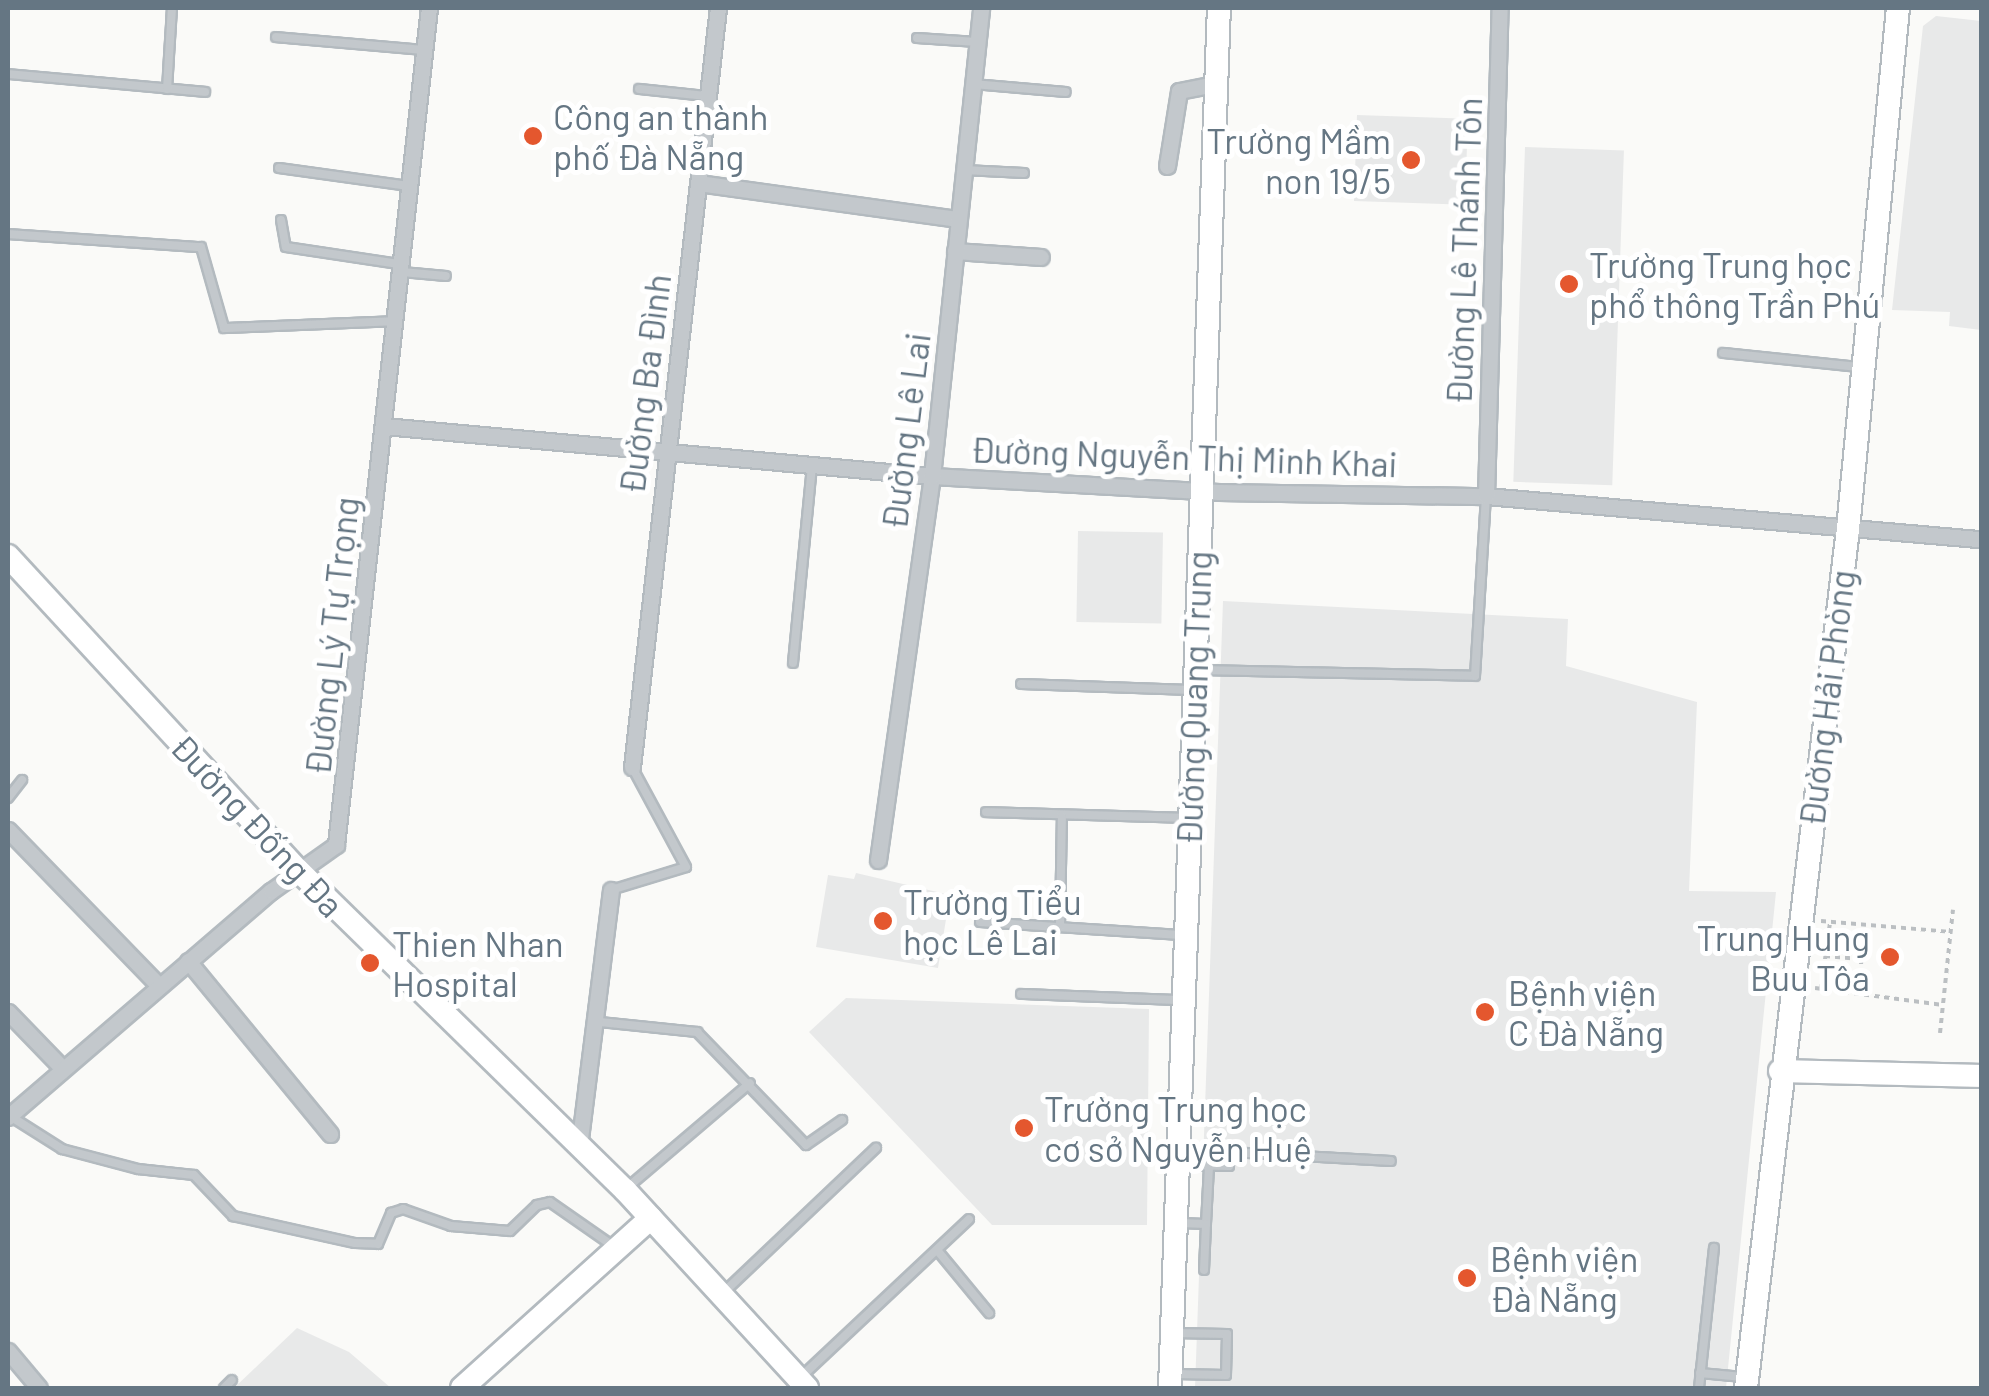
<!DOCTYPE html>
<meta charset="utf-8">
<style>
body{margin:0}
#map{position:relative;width:1989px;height:1396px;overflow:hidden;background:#fafaf8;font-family:Barlow,sans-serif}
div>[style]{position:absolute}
.built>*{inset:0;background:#e8e9e9;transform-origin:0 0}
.path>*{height:4px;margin-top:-2px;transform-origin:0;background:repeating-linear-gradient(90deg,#bbbfc2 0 5px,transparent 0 10px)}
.roads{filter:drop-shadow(2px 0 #b3babf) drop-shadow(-2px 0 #b3babf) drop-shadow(0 2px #b3babf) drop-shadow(0 -2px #b3babf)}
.lane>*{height:8px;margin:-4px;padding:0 4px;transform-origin:4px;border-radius:4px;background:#c3c8cc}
.street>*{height:15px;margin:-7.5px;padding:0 7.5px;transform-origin:7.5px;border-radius:7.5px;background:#c3c8cc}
.secondary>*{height:22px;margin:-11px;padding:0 11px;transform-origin:11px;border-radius:11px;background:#fff}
.dots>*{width:28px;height:28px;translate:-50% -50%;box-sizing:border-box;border:5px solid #fff;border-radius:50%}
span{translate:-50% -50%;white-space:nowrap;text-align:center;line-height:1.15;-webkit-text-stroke:10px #fff;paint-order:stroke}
.poi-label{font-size:35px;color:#657683}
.left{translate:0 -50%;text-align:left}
.right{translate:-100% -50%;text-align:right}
.street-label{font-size:35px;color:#657683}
.frame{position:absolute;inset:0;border:10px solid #657683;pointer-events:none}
</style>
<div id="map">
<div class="built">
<i style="clip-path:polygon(1936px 16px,1981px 21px,1981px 330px,1949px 326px,1950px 312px,1892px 310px,1923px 26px)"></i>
<i style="left:1357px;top:115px;width:111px;height:86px;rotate:2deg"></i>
<i style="left:1525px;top:147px;width:99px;height:335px;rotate:2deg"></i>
<i style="left:1078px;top:531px;width:85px;height:91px;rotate:1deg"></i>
<i style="clip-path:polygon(1223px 601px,1568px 619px,1566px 666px,1697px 702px,1689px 891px,1776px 892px,1726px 1388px,1195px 1388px)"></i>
<i style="clip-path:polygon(856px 873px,950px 895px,938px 968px,816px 947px,828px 875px,854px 879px)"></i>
<i style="clip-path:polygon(846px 998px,1149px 1009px,1147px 1225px,992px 1225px,809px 1032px)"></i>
<i style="clip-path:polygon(297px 1328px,349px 1352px,391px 1388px,234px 1388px)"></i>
</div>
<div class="path">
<i style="left:1821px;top:921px;width:130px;rotate:4.8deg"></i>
<i style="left:1825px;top:956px;width:35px;rotate:5deg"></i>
<i style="left:1815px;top:988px;width:129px;rotate:7.6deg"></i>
<i style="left:1821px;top:989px;width:68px;rotate:-82.3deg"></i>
<i style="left:1858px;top:994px;width:69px;rotate:-84.2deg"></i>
<i style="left:1940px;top:1033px;width:124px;rotate:-84deg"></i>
</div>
<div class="roads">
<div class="lane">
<i style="left:276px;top:37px;width:150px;rotate:5deg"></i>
<i style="left:917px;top:38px;width:60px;rotate:3.8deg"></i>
<i style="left:8px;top:74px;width:198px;rotate:5.2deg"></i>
<i style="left:973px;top:84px;width:93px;rotate:4.9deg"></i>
<i style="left:167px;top:89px;width:81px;rotate:-86.5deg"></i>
<i style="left:639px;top:89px;width:68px;rotate:5.9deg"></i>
<i style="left:279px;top:168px;width:131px;rotate:7.9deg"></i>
<i style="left:964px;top:170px;width:60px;rotate:2.9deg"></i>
<i style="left:281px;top:220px;width:27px;rotate:80deg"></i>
<i style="left:286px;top:247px;width:114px;rotate:8.6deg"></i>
<i style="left:8px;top:234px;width:193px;rotate:3.9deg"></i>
<i style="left:201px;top:247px;width:84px;rotate:74.1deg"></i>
<i style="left:224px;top:328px;width:171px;rotate:-2.3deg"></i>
<i style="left:402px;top:272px;width:44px;rotate:5.2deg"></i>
<i style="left:1723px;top:353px;width:137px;rotate:5.9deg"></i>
<i style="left:793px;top:663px;width:198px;rotate:-84.5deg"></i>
<i style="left:1200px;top:670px;width:275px;rotate:1.2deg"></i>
<i style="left:1475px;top:676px;width:180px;rotate:-86.5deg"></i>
<i style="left:1021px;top:684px;width:170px;rotate:2deg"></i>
<i style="left:8px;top:798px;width:23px;rotate:-52deg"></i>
<i style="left:986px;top:812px;width:200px;rotate:1.7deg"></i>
<i style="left:611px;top:890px;width:78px;rotate:-17deg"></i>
<i style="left:686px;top:867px;width:114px;rotate:-118.4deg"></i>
<i style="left:980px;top:922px;width:201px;rotate:3.7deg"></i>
<i style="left:1060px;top:926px;width:110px;rotate:-89deg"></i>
<i style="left:1021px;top:994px;width:158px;rotate:2.2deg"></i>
<i style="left:599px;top:1022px;width:99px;rotate:5.8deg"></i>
<i style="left:697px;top:1032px;width:157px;rotate:46deg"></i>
<i style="left:806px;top:1145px;width:44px;rotate:-34.8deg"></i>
<i style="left:10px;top:1116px;width:62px;rotate:32.4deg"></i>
<i style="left:62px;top:1149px;width:79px;rotate:14.7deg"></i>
<i style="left:138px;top:1169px;width:56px;rotate:6.1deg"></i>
<i style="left:194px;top:1175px;width:57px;rotate:46.4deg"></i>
<i style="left:233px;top:1216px;width:125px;rotate:12.5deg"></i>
<i style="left:355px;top:1243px;width:23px;rotate:2deg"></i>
<i style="left:378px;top:1244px;width:34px;rotate:-67deg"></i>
<i style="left:391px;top:1213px;width:13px;rotate:-18deg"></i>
<i style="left:403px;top:1209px;width:51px;rotate:19.5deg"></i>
<i style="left:451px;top:1226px;width:59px;rotate:4.8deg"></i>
<i style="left:510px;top:1231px;width:37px;rotate:-44deg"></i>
<i style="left:537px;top:1205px;width:13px;rotate:-13deg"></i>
<i style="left:550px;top:1202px;width:80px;rotate:34.9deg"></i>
<i style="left:1182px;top:1165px;width:47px;rotate:1.2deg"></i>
<i style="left:1229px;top:1166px;width:14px;rotate:-86deg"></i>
<i style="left:1230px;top:1152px;width:161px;rotate:3.2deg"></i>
<i style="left:628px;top:1187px;width:160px;rotate:-40.4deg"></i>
<i style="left:1180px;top:1223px;width:26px;rotate:2deg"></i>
<i style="left:1206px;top:1224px;width:58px;rotate:-87deg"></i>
<i style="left:937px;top:1250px;width:82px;rotate:50.5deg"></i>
<i style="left:1204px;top:1270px;width:46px;rotate:-87.5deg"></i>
<i style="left:723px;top:1293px;width:211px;rotate:-43.5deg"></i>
<i style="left:1173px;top:1333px;width:54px;rotate:1.1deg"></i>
<i style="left:1227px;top:1334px;width:41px;rotate:91.4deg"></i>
<i style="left:1226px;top:1375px;width:51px;rotate:-178.9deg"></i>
<i style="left:1700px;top:1373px;width:43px;rotate:5.3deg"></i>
<i style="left:802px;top:1376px;width:229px;rotate:-43.2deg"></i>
<i style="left:224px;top:1388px;width:11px;rotate:-45deg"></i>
<i style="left:1699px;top:1388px;width:141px;rotate:-83.9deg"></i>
</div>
<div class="street">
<i style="left:1167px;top:166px;width:76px;rotate:-80.9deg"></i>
<i style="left:1179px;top:91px;width:37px;rotate:-11deg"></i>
<i style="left:698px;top:183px;width:263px;rotate:7.9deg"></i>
<i style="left:955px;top:251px;width:86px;rotate:4deg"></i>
<i style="left:384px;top:426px;width:550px;rotate:5.21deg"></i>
<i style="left:932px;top:476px;width:287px;rotate:3.2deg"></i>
<i style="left:1219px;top:492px;width:267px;rotate:0.9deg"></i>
<i style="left:1486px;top:496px;width:498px;rotate:5deg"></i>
<i style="left:1486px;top:496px;width:488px;rotate:-88.4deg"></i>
<i style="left:632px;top:767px;width:764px;rotate:-83.54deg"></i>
<i style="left:8px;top:830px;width:217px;rotate:45.9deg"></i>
<i style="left:878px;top:860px;width:388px;rotate:-82deg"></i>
<i style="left:932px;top:476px;width:471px;rotate:-84deg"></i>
<i style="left:188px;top:961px;width:224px;rotate:50.6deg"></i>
<i style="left:8px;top:1012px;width:79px;rotate:46deg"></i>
<i style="left:8px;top:1117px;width:347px;rotate:-40.7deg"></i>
<i style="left:271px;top:891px;width:80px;rotate:-35.3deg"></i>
<i style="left:336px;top:845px;width:842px;rotate:-83.66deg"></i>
<i style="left:579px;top:1147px;width:259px;rotate:-82.9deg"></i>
<i style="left:8px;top:1351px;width:48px;rotate:50deg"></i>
</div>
<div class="secondary">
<i style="left:8px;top:556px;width:429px;rotate:47.3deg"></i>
<i style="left:299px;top:871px;width:456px;rotate:44.4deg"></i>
<i style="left:625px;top:1190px;width:269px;rotate:47.4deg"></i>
<i style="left:1780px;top:1071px;width:202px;rotate:1.4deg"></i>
<i style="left:462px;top:1388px;width:254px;rotate:-42deg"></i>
<i style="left:1170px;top:1388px;width:1381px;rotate:-87.97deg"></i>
<i style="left:1746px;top:1388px;width:865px;rotate:-83.23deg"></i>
<i style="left:1848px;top:529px;width:523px;rotate:-84.52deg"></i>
</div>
</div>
<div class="dots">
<i style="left:533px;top:136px;background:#e4572e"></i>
<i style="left:1411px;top:160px;background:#e4572e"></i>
<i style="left:1569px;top:284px;background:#e4572e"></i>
<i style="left:883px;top:921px;background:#e4572e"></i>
<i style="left:1890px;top:957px;background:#e4572e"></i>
<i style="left:370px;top:963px;background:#e4572e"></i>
<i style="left:1485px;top:1012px;background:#e4572e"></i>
<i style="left:1024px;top:1128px;background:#e4572e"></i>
<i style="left:1467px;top:1278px;background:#e4572e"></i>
</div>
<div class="poi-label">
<span class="left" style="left:553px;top:136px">Công an thành<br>phố Đà Nẵng</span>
<span class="right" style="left:1391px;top:160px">Trường Mầm<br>non 19/5</span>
<span class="left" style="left:1589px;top:284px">Trường Trung học<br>phổ thông Trần Phú</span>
<span class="left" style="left:903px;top:921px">Trường Tiểu<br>học Lê Lai</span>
<span class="right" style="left:1870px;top:957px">Trung Hung<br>Buu Tôa</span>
<span class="left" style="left:392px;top:963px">Thien Nhan<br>Hospital</span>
<span class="left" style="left:1508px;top:1012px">Bệnh viện<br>C Đà Nẵng</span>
<span class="left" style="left:1044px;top:1128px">Trường Trung học<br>cơ sở Nguyễn Huệ</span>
<span class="left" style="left:1490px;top:1278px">Bệnh viện<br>Đà Nẵng</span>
</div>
<div class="street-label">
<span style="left:1463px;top:251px;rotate:-88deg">Đường Lê Thánh Tôn</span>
<span style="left:644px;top:384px;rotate:-83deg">Đường Ba Đình</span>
<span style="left:905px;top:431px;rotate:-83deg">Đường Lê Lai</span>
<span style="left:1184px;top:456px;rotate:2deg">Đường Nguyễn Thị Minh Khai</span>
<span style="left:331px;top:636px;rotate:-84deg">Đường Lý Tự Trọng</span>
<span style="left:1193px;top:698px;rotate:-88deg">Đường Quang Trung</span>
<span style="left:1826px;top:698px;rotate:-83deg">Đường Hải Phòng</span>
<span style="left:258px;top:825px;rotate:47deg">Đường Đống Đa</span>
</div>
<div class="frame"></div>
</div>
